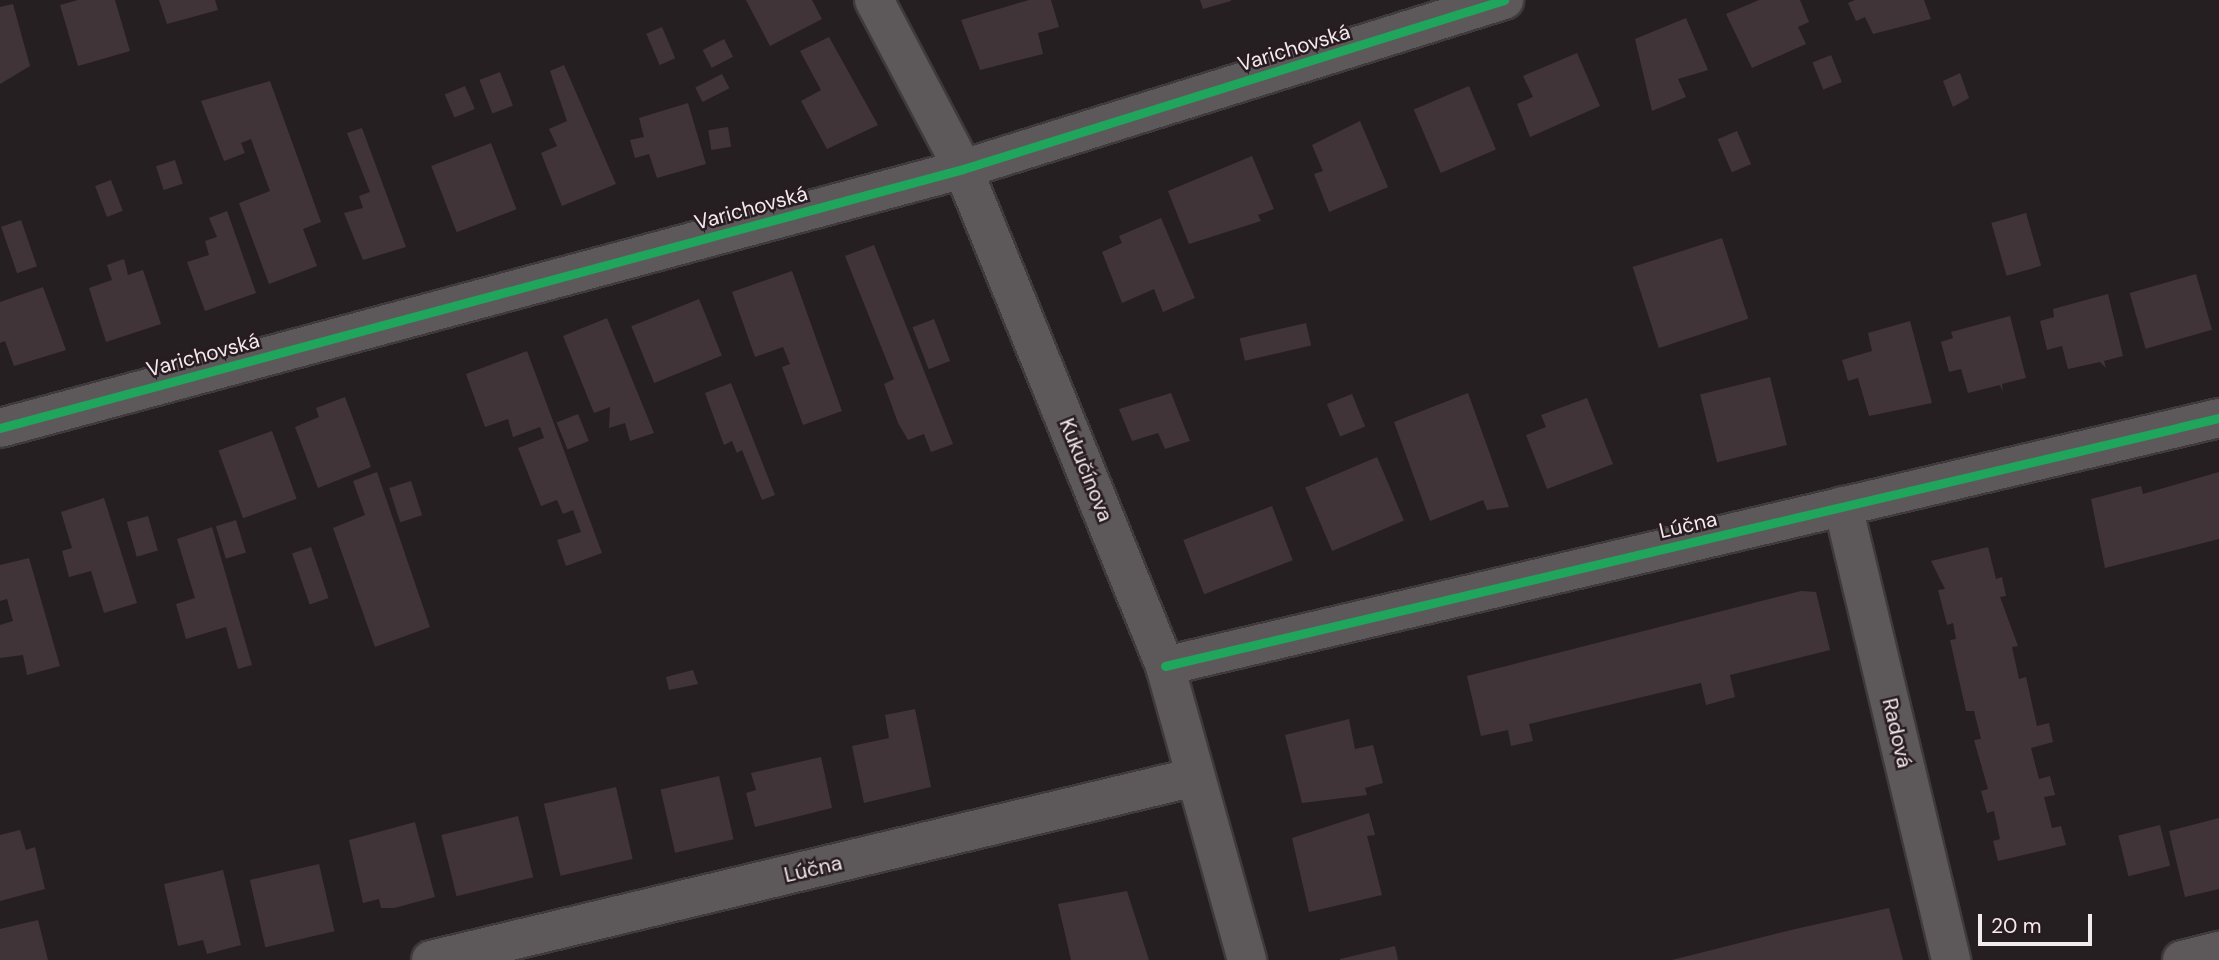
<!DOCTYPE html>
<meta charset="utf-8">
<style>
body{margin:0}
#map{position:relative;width:2219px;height:960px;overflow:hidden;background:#251f21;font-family:"DM Sans",sans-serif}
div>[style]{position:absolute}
.building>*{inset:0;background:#413439;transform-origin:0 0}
.roads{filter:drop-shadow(2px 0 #3f3a3c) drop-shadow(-2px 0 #3f3a3c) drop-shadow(0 2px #3f3a3c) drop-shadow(0 -2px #3f3a3c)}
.minor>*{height:38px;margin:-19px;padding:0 19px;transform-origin:19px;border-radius:19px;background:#5d595a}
.cycleway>*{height:9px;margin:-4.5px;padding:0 4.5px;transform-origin:4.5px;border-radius:4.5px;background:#20a55d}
span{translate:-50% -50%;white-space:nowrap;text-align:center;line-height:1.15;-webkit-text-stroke:5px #281c20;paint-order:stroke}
.street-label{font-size:21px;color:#f3eaed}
.scale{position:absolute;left:1978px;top:914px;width:114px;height:32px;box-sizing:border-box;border:4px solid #f3eaed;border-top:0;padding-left:9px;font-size:21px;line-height:24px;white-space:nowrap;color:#f3eaed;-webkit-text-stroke:5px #281c20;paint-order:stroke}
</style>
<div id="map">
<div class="building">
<i style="clip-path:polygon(78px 0,115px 0,130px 51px,78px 66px,60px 5px)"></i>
<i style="clip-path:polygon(159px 0,215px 0,218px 10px,167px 24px)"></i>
<i style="clip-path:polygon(746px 0,812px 0,822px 19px,770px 46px)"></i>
<i style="clip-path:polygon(1029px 0,1051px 0,1059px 27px,1038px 33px,1043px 54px,980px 70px,961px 20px)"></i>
<i style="clip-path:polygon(1200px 0,1231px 0,1231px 1px,1203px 9px)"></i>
<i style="clip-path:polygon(1759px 0,1800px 0,1809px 22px,1798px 27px,1806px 44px,1752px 68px,1726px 14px)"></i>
<i style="clip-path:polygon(1855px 0,1924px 0,1931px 19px,1873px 34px,1865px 17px,1856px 21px,1848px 3px)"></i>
<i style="clip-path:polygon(13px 4px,30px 66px,0 84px,0 7px)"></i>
<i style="clip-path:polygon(1686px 18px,1708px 70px,1678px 79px,1686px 97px,1652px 111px,1635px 39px)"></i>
<i style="left:662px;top:27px;width:34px;height:17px;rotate:67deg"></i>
<i style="clip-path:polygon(829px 37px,878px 125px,827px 149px,801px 101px,821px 90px,800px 51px)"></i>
<i style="left:724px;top:39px;width:20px;height:24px;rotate:63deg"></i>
<i style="clip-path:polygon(1577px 53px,1600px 106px,1530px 137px,1517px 104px,1533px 97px,1523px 76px)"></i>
<i style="left:1831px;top:55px;width:29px;height:20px;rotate:68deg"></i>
<i style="clip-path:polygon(564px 65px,616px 184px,562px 206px,541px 153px,557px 146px,549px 129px,567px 121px,550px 71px)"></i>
<i style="left:500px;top:72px;width:36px;height:22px;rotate:69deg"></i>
<i style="clip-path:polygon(1960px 73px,1969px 98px,1953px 107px,1943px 81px)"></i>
<i style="left:722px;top:74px;width:16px;height:30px;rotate:63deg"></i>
<i style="clip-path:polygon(270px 81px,321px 222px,303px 229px,317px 266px,269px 284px,239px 203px,270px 191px,251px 139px,241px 143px,245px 153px,224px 161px,201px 101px)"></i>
<i style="left:465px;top:86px;width:25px;height:22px;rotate:67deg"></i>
<i style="left:1469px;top:86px;width:69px;height:60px;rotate:67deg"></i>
<i style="clip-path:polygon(688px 103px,706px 164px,657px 178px,649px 154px,635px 158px,630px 140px,644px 137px,639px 118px)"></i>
<i style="clip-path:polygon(1360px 121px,1388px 187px,1329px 212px,1314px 174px,1323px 171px,1312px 145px)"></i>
<i style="left:728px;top:127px;width:20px;height:20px;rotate:81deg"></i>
<i style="clip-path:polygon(362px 128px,406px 247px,363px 260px,344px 213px,363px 208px,359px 196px,370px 192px,347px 133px)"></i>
<i style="left:1737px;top:131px;width:36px;height:21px;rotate:67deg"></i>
<i style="left:491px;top:143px;width:71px;height:64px;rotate:69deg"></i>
<i style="clip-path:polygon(1252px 156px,1274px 209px,1258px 215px,1261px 221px,1189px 244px,1168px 191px)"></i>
<i style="left:175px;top:160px;width:25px;height:20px;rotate:72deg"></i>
<i style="left:111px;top:180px;width:33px;height:17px;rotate:69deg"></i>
<i style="clip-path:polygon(227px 211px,256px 293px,205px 311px,187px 262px,209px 255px,205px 241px,217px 237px,209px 218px)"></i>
<i style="left:2026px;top:213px;width:55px;height:36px;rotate:74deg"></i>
<i style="clip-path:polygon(1161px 218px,1195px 298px,1163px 312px,1154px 289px,1122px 303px,1102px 252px,1122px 243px,1119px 236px)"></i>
<i style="left:21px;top:220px;width:49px;height:21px;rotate:71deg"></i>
<i style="left:1722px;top:238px;width:85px;height:94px;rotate:72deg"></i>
<i style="clip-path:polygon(874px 245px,953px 444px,931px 452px,924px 434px,908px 440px,898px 423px,884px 384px,894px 379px,845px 256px)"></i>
<i style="clip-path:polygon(124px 259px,128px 275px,143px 270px,161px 324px,106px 342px,89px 288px,112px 280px,107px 265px)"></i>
<i style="clip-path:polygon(792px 271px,842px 411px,803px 425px,782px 367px,790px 364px,783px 347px,755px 357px,732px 292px)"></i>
<i style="left:2196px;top:274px;width:58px;height:69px;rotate:74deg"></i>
<i style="clip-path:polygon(43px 287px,66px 350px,14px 366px,5px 341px,0 343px,0 302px)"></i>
<i style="clip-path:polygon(2108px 294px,2123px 356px,2104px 361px,2106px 368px,2100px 362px,2068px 369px,2062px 346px,2047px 350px,2040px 321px,2054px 317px,2053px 309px)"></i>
<i style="left:699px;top:299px;width:61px;height:73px;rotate:68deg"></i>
<i style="clip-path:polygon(2010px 316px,2026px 378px,2002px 384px,2003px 392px,2000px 385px,1968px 393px,1961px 369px,1949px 372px,1941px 342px,1953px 338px,1951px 332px)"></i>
<i style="clip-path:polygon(607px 318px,654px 433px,630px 441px,625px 423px,609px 428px,610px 407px,594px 413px,563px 336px)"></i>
<i style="left:934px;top:319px;width:45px;height:23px;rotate:69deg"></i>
<i style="clip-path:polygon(1910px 321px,1932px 403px,1869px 416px,1858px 378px,1848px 381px,1842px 360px,1872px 351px,1868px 333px)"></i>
<i style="left:1306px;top:323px;width:23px;height:68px;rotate:77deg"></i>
<i style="clip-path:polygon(527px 351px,602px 553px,566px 566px,557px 540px,581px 532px,573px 510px,563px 514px,557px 500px,541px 506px,518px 448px,544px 438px,540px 427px,513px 437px,508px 419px,485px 427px,466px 374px)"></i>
<i style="left:1770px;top:377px;width:70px;height:72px;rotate:76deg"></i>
<i style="clip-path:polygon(731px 383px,775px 495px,762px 500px,742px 450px,737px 453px,732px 441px,724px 445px,705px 393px)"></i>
<i style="clip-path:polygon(1171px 393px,1190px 441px,1165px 449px,1158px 433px,1132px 441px,1119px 409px)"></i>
<i style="clip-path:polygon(1468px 393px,1509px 507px,1487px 510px,1483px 500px,1430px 521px,1394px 422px)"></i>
<i style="left:1352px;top:394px;width:35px;height:27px;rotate:68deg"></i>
<i style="clip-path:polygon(345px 397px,371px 467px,318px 488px,295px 427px,319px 417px,316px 408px)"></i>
<i style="clip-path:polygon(1587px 398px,1613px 464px,1547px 489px,1526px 435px,1546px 427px,1541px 415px)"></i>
<i style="left:578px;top:414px;width:29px;height:23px;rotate:68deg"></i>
<i style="left:272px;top:431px;width:72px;height:57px;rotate:70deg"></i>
<i style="left:1377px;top:457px;width:69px;height:78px;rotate:67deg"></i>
<i style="clip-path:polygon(377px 472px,430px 627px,375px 647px,333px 528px,365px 515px,353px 481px)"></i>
<i style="clip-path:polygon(2219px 472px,2219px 539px,2105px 568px,2091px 499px,2141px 486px,2143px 494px)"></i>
<i style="left:411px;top:481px;width:36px;height:23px;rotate:72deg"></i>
<i style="clip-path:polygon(104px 498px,137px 603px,104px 613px,91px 571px,69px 577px,62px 551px,72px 548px,61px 512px)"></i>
<i style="left:1272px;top:506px;width:58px;height:95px;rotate:69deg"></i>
<i style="left:148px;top:516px;width:36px;height:22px;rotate:74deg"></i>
<i style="left:236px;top:520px;width:34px;height:21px;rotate:73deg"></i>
<i style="clip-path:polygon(212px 527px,252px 665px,238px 669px,226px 627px,186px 639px,176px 604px,195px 598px,177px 539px)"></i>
<i style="left:311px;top:547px;width:54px;height:20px;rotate:71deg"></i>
<i style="clip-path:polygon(1988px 547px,1996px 579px,2002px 577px,2006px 596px,2000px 597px,2018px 646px,2012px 647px,2019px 679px,2026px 677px,2037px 726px,2049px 723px,2053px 742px,2031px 748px,2039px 779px,2050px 776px,2055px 795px,2044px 797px,2052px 828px,2061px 826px,2066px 845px,1998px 861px,1993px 841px,2000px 839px,1994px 811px,1987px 813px,1981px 791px,1988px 789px,1974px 740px,1981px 739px,1974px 711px,1966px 711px,1950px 640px,1956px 639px,1953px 623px,1947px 625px,1938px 590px,1945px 589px,1931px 561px)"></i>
<i style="clip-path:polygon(29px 558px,60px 666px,27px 675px,23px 655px,0 658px,0 625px,13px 621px,7px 599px,0 601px,0 565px)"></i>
<i style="clip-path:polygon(1801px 591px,1816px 592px,1830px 650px,1730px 675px,1735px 697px,1706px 705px,1701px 683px,1529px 724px,1533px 741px,1511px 746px,1508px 730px,1481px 736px,1467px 676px)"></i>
<i style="clip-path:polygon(693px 670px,698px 684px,669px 690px,666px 677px)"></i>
<i style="clip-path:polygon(915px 709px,931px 787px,864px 803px,852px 746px,889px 738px,885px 715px)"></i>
<i style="clip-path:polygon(1349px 719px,1355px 749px,1373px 745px,1383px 783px,1365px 788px,1367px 795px,1302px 803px,1285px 735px)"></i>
<i style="clip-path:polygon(821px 757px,832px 808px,755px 827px,746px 793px,756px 790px,751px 773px)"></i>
<i style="left:719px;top:776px;width:65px;height:60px;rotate:77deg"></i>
<i style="left:616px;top:787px;width:74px;height:74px;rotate:77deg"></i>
<i style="clip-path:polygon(1369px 813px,1375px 835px,1367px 836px,1382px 895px,1309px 912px,1292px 838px)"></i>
<i style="left:518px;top:816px;width:63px;height:79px;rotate:76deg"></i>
<i style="clip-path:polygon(2219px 818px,2219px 889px,2185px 897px,2169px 831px)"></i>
<i style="clip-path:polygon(415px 822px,435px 897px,394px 908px,381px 908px,379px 899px,363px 903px,349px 840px)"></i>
<i style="left:2160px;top:825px;width:42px;height:43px;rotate:76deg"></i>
<i style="clip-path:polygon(20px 830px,26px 850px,35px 847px,45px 889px,0 901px,0 835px)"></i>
<i style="left:319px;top:864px;width:69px;height:71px;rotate:77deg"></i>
<i style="clip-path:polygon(223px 870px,241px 945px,207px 954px,203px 940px,178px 946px,164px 884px)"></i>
<i style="clip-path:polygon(1127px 891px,1149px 960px,1071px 960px,1058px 904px)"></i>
<i style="clip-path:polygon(1889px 908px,1903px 960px,1672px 960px,1791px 930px)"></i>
<i style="clip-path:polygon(38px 920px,48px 960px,0 960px,0 929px)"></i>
<i style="clip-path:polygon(1395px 946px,1398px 960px,1340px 960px,1340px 959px)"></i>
</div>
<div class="roads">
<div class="minor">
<i style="left:874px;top:0;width:191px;rotate:62.2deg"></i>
<i style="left:963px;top:169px;width:536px;rotate:67.88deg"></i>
<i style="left:1165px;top:666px;width:305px;rotate:74.4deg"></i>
<i style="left:0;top:428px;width:997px;rotate:-15.05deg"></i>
<i style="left:963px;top:169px;width:567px;rotate:-17.35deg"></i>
<i style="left:1843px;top:506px;width:467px;rotate:76.6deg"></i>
<i style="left:1165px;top:666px;width:1083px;rotate:-13.24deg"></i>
<i style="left:431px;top:960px;width:786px;rotate:-13.47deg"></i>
<i style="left:2182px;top:960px;width:38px;rotate:-14deg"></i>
</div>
</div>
<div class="cycleway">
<i style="left:0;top:428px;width:997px;rotate:-15.05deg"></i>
<i style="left:963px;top:169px;width:567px;rotate:-17.35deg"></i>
<i style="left:1165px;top:666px;width:1083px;rotate:-13.24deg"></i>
</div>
<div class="street-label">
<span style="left:1294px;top:48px;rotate:-17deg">Varichovská</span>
<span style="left:751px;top:208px;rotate:-15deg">Varichovská</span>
<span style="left:203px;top:355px;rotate:-15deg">Varichovská</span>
<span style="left:1086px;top:470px;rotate:68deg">Kukučínova</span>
<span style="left:1688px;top:525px;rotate:-13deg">Lúčna</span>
<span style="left:1897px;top:733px;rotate:77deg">Radová</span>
<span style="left:813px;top:869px;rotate:-13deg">Lúčna</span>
</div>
<div class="scale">20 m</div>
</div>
